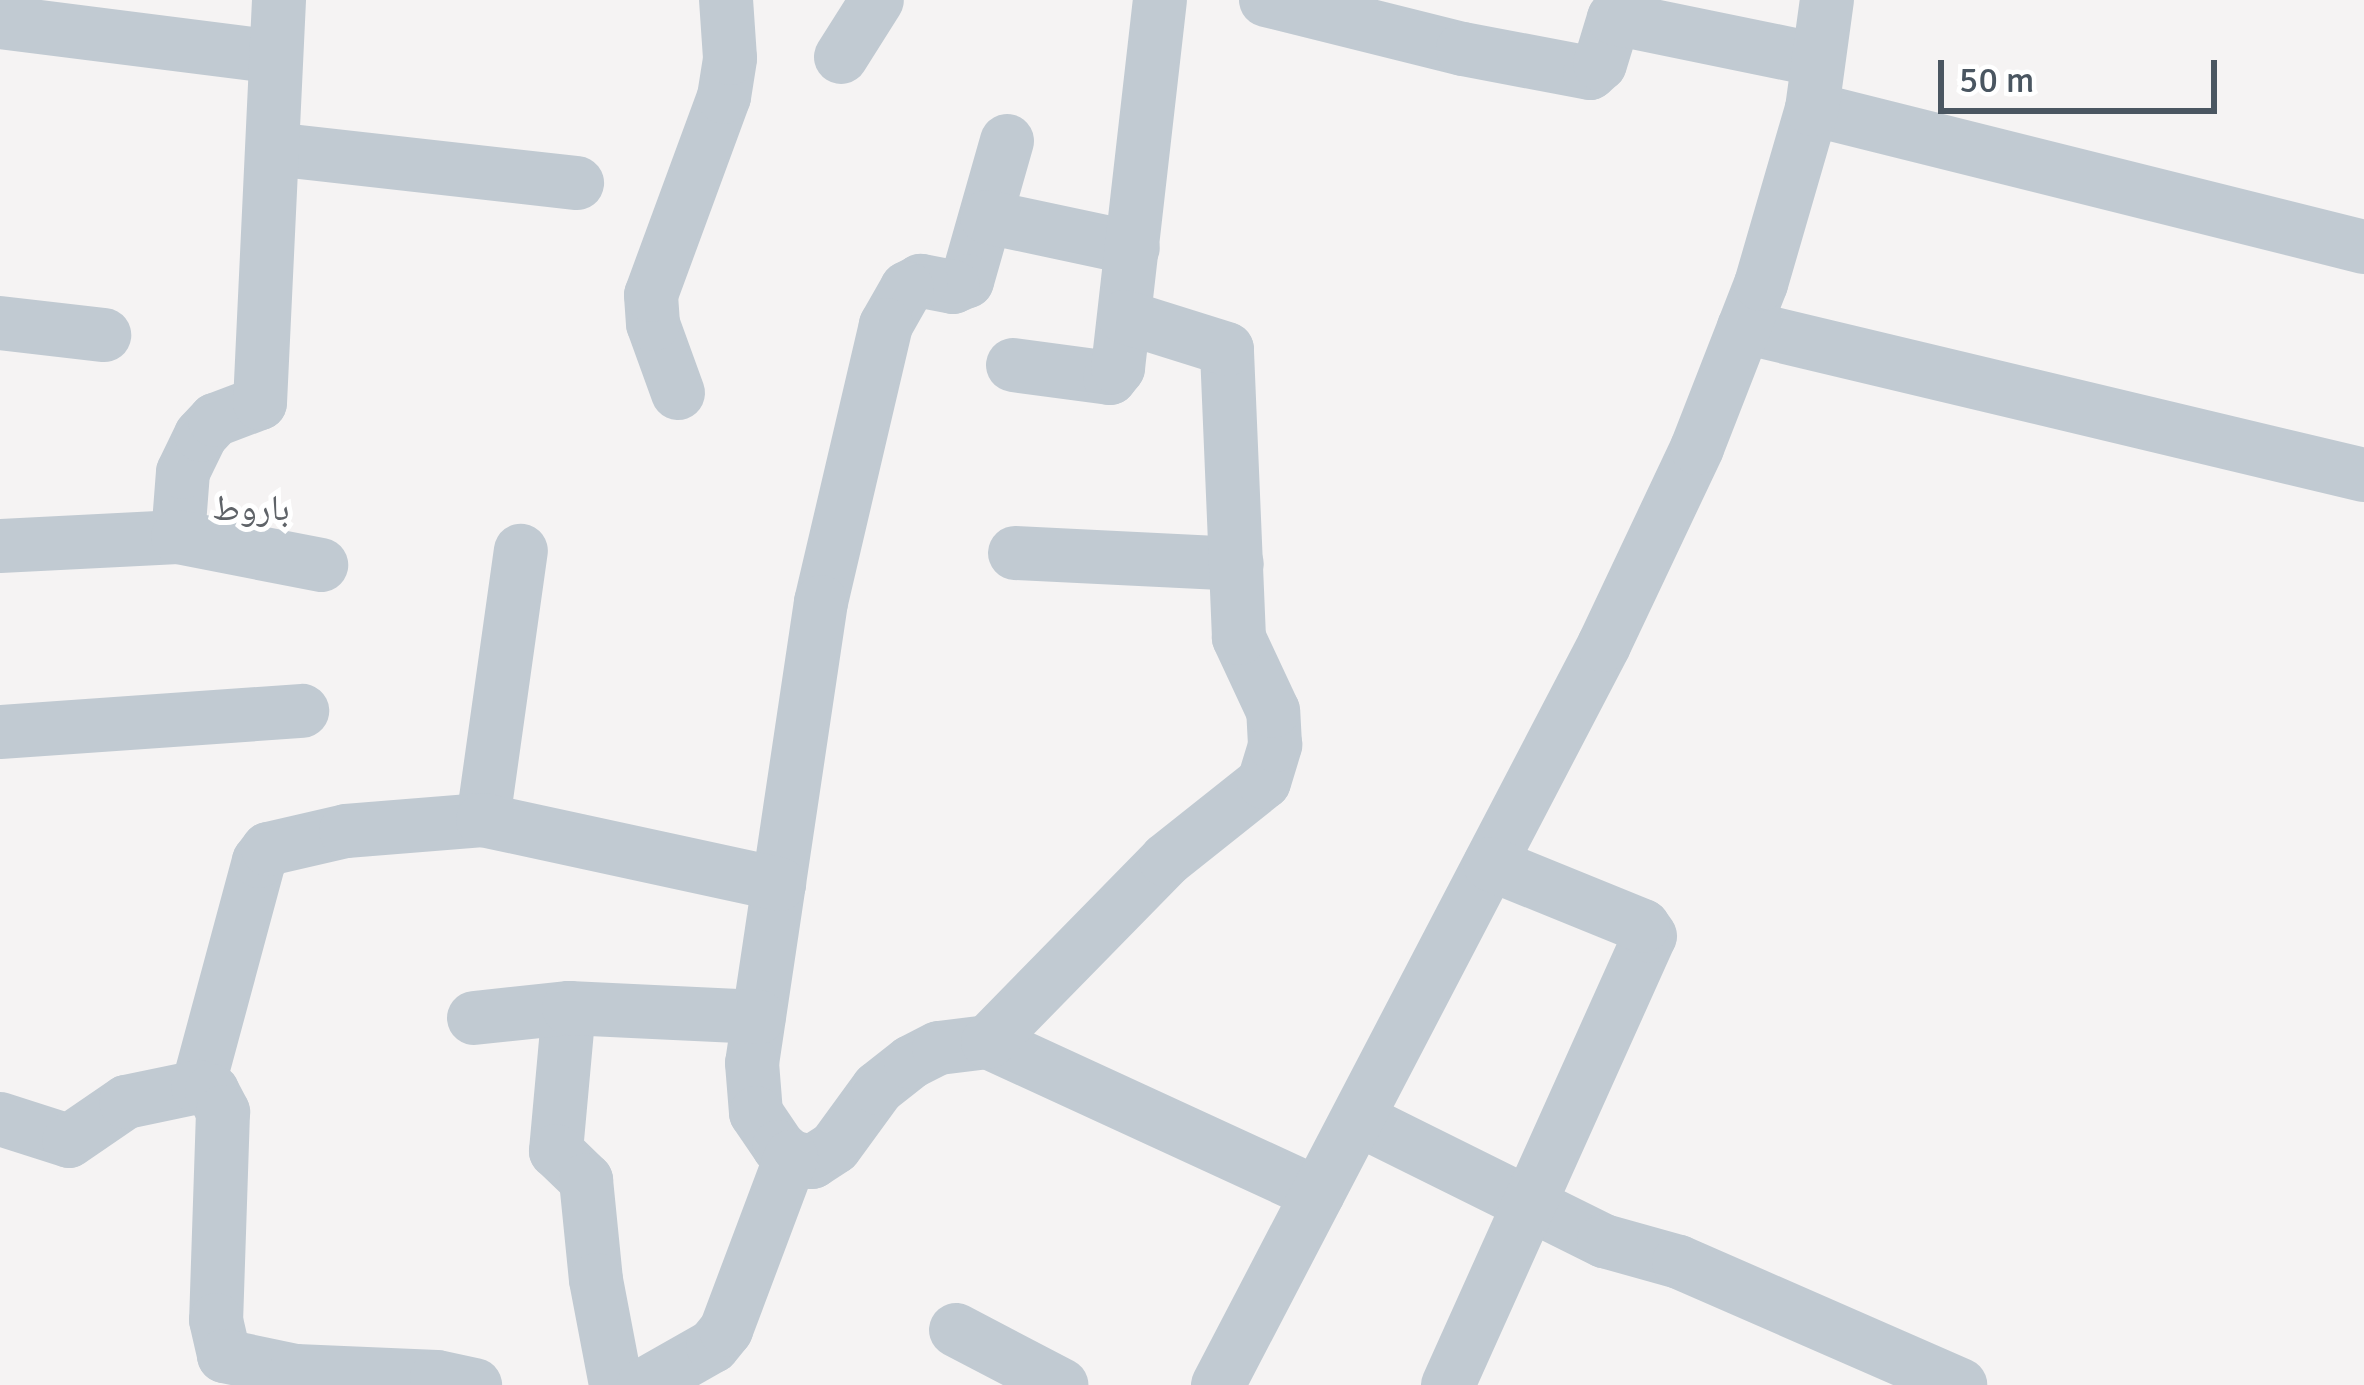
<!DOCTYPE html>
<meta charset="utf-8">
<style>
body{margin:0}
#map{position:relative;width:2364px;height:1385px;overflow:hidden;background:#f5f3f3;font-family:Signika,"Noto Naskh Arabic",sans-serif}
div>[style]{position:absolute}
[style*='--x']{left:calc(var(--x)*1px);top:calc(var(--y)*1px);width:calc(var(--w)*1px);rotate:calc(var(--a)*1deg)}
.minor>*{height:54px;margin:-27px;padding:0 27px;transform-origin:27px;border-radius:27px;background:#c1cad2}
span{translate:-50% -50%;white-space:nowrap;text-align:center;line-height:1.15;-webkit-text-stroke:10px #fff;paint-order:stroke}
.quarter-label{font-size:36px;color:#5f6368}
.scale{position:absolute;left:1938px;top:60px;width:279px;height:54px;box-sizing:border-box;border:6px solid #4a5661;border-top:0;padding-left:15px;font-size:36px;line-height:42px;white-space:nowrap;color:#4a5661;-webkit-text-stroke:9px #fff;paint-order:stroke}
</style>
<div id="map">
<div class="minor">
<i style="--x:1266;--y:0;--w:203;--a:14"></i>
<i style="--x:1463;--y:49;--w:129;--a:10.7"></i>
<i style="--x:1590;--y:73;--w:13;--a:-42"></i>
<i style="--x:1600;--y:64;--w:48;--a:-73.1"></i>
<i style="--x:1614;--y:18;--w:208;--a:11.6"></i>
<i style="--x:0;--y:22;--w:278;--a:7.2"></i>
<i style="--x:841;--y:57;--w:67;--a:-57.7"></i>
<i style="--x:1812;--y:109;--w:569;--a:14.04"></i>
<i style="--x:1007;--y:141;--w:146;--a:105.9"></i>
<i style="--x:967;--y:281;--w:15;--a:157"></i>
<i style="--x:953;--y:287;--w:33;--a:-169"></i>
<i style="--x:921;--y:281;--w:16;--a:153"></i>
<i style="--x:907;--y:288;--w:43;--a:119.6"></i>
<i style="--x:886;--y:325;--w:285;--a:103.2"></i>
<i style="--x:821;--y:602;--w:466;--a:98.5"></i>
<i style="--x:752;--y:1063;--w:50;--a:85.4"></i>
<i style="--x:756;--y:1113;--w:41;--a:55.9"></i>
<i style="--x:779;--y:1147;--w:16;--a:40"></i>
<i style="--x:791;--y:1157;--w:22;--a:13"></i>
<i style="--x:812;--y:1162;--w:27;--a:-33"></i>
<i style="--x:835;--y:1147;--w:73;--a:-53.9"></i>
<i style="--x:878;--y:1088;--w:42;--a:-38.2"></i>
<i style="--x:911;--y:1062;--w:31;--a:-27"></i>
<i style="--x:939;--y:1048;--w:49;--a:-7"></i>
<i style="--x:988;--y:1042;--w:363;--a:24.7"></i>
<i style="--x:273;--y:149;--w:306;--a:6.4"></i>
<i style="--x:987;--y:217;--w:149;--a:12"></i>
<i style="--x:0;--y:323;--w:105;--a:6.6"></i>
<i style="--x:1744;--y:327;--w:637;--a:13.43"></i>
<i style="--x:1013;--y:365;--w:98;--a:7.6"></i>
<i style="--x:1110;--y:378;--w:13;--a:-51"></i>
<i style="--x:1118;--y:368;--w:370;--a:-83.5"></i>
<i style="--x:678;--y:393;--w:73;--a:-109.9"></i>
<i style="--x:653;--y:324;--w:29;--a:-94"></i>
<i style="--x:651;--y:295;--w:211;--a:-69.8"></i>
<i style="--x:724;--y:97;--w:39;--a:-81"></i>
<i style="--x:730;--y:58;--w:58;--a:-93.9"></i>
<i style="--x:178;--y:537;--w:65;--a:-85.6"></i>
<i style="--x:183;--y:472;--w:41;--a:-64.1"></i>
<i style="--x:201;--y:435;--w:21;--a:-47"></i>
<i style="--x:215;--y:420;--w:48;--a:-20.7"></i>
<i style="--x:260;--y:403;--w:403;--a:-87.3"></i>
<i style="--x:0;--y:546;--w:178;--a:-2.9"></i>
<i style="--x:178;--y:537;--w:146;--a:11.1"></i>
<i style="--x:1015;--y:553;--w:222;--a:2.8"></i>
<i style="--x:0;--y:732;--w:303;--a:-4"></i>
<i style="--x:483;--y:820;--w:272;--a:-82"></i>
<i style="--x:569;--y:1008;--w:144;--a:95.2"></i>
<i style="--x:556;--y:1151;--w:42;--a:44"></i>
<i style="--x:586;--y:1180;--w:100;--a:84.3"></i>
<i style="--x:596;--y:1280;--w:107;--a:79.2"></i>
<i style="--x:474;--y:1018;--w:96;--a:-6"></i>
<i style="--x:569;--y:1008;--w:190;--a:2.7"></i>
<i style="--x:988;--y:1042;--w:255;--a:-45.6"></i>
<i style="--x:1166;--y:860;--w:125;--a:-38.5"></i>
<i style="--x:1264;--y:782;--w:39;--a:-73"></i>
<i style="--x:1275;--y:745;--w:34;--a:-93"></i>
<i style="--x:1273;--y:711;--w:81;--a:-115"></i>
<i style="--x:1239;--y:638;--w:289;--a:-92.4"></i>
<i style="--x:1227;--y:349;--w:107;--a:-162.6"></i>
<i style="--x:198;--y:1087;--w:234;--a:-74.9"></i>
<i style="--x:259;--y:861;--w:15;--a:-53"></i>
<i style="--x:268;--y:849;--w:80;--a:-13"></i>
<i style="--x:346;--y:831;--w:137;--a:-4.6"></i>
<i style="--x:483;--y:820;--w:303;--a:12.2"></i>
<i style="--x:0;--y:1119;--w:72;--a:17.7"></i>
<i style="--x:69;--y:1141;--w:69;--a:-34.4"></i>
<i style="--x:126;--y:1102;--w:74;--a:-11.8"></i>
<i style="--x:198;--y:1087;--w:15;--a:16"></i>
<i style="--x:212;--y:1091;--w:24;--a:62"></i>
<i style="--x:223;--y:1112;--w:208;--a:91.9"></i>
<i style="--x:216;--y:1320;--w:37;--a:77"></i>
<i style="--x:224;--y:1356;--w:74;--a:11.8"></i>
<i style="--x:296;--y:1371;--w:141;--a:2.4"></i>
<i style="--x:437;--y:1377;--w:39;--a:12"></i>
<i style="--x:1358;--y:1119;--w:275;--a:26.4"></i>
<i style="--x:1604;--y:1241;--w:78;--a:15.6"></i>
<i style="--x:1679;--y:1262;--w:307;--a:23.6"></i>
<i style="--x:956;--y:1330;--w:119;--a:27.6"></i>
<i style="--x:644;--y:1385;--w:79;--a:-29.5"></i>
<i style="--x:713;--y:1346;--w:21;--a:-51"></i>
<i style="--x:726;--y:1330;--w:185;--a:-69.4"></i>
<i style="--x:1218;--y:1385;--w:835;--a:-62.45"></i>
<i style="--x:1604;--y:645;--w:218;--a:-64.7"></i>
<i style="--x:1697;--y:448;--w:176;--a:-68.7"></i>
<i style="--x:1761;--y:284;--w:182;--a:-73.8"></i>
<i style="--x:1812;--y:109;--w:110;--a:-82.2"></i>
<i style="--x:1448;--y:1385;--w:492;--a:-65.8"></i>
<i style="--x:1650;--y:936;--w:12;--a:-125"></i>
<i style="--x:1643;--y:926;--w:165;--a:-157.9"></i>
</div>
<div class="quarter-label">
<span style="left:251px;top:509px">باروط</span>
</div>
<div class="scale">50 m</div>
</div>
